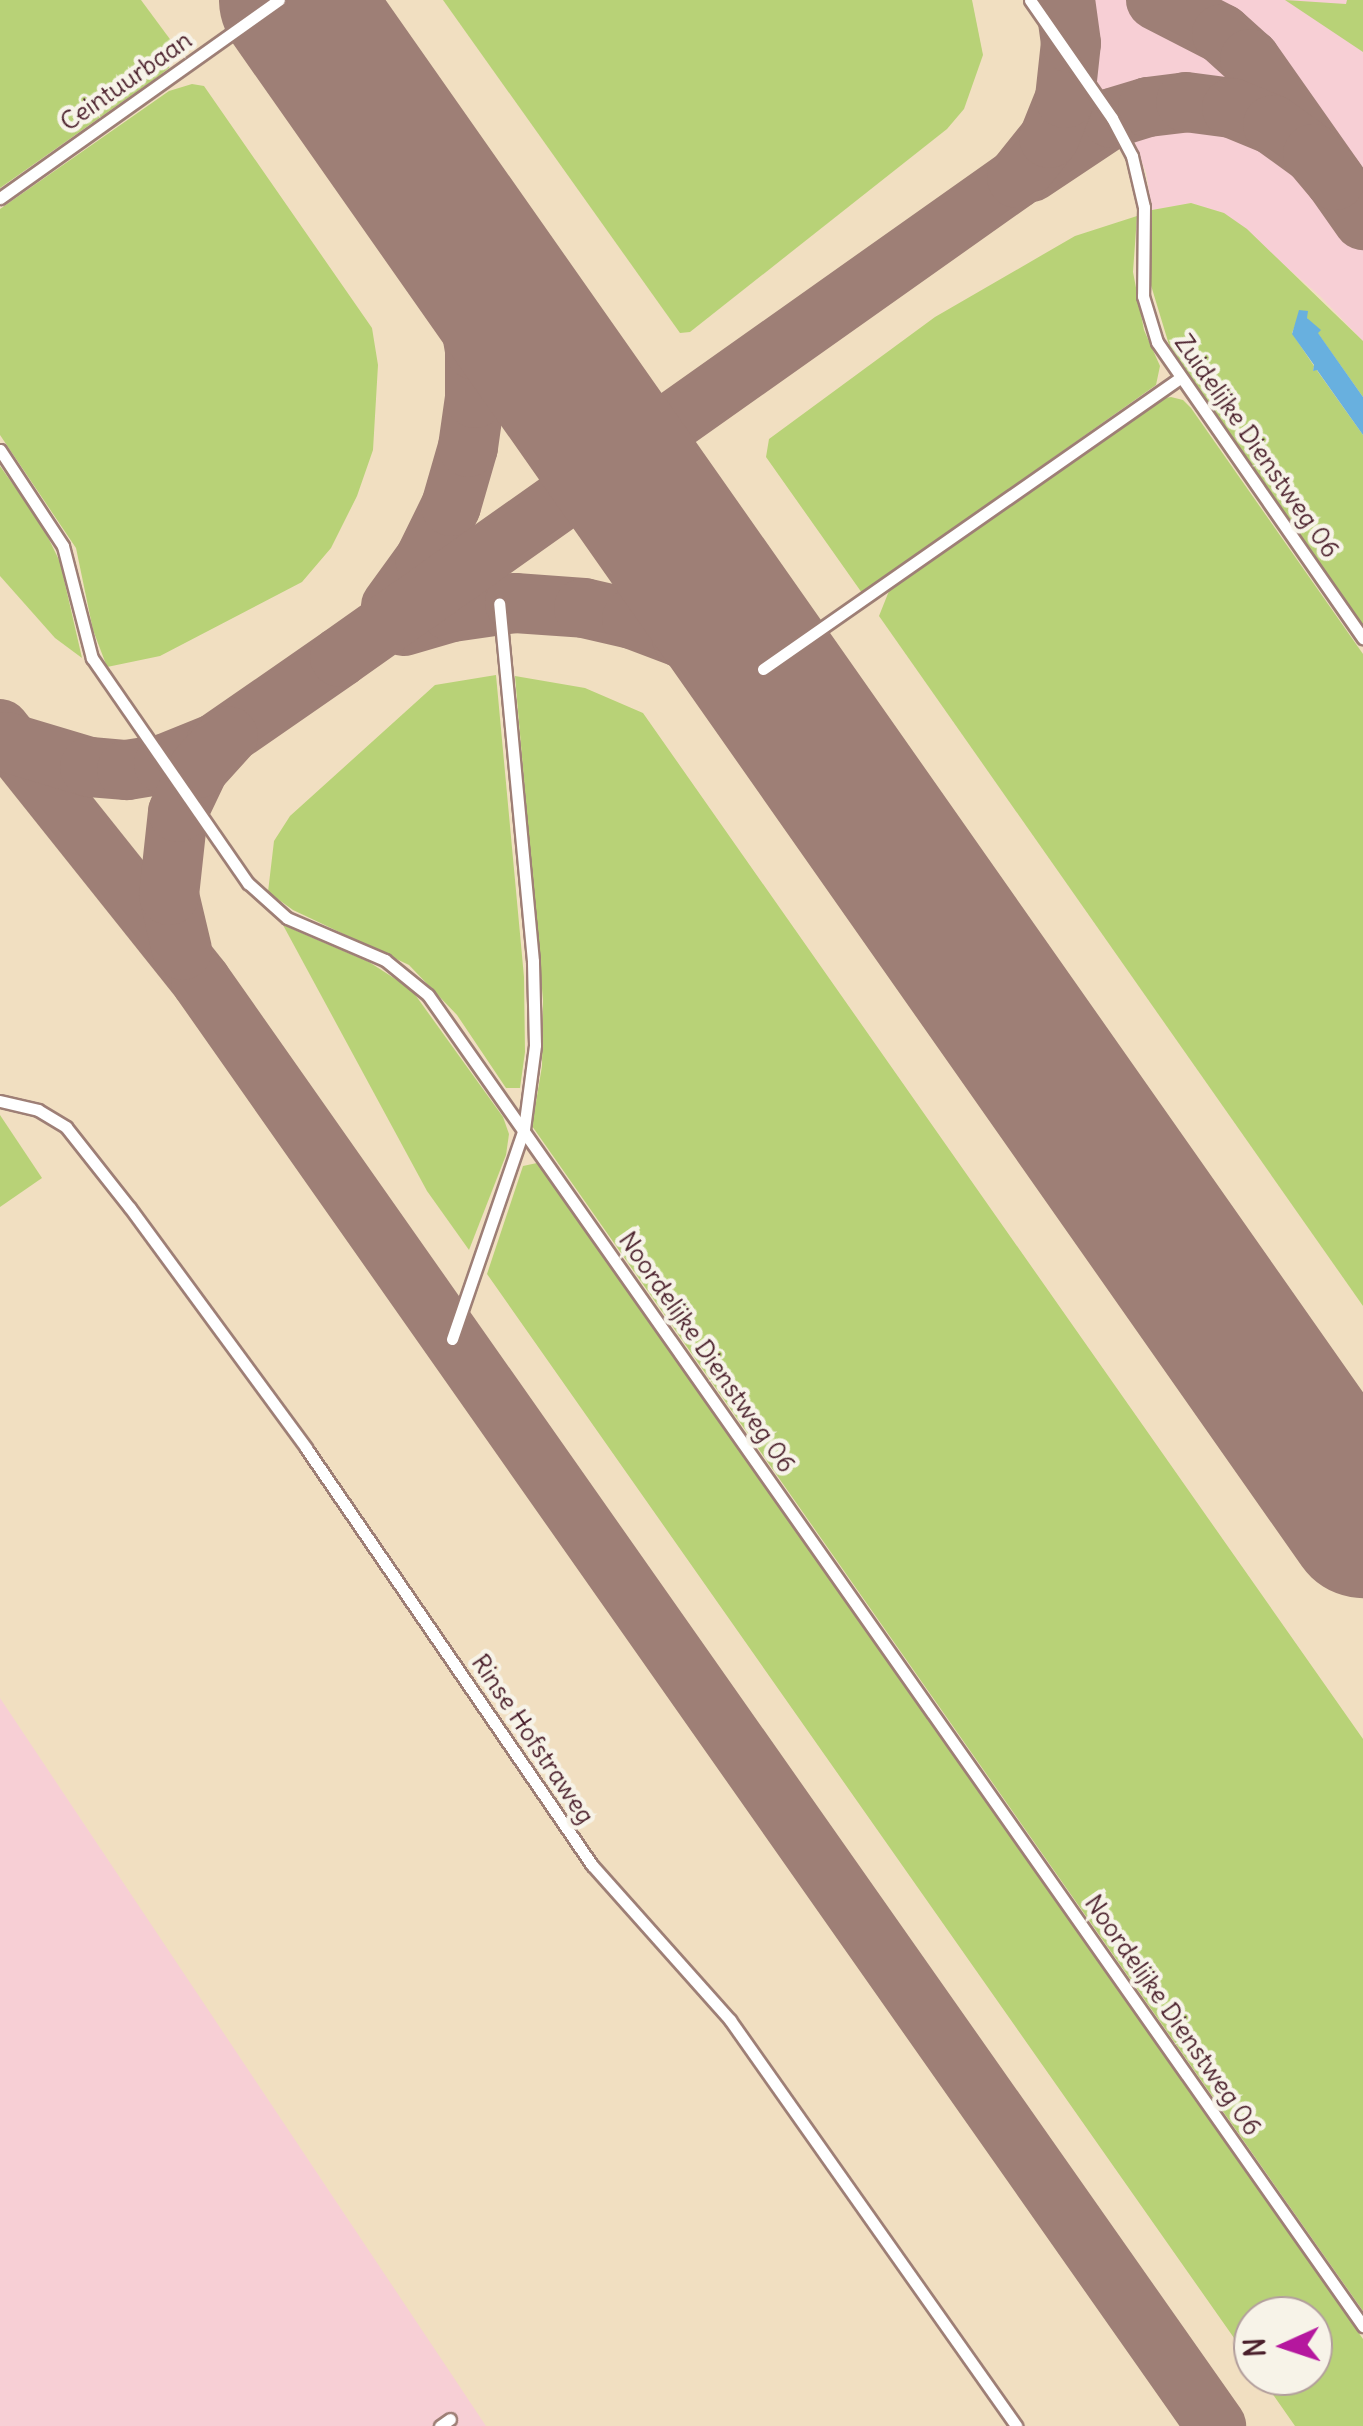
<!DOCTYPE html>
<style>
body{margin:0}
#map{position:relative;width:1363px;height:2426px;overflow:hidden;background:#f1dfc1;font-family:Delius,sans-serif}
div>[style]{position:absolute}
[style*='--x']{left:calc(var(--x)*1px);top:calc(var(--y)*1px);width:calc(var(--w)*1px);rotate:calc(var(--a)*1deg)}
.built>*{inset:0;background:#f7cfd5}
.green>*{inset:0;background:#b8d277}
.water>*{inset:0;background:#68b0df}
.taxiway>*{height:60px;margin:-30px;padding:0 30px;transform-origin:30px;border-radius:30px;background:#9e7f76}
.runway>*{height:150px;margin:-75px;padding:0 75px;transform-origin:75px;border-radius:75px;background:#9e7f76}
.roads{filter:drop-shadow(2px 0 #9e7f76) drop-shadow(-2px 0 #9e7f76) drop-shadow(0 2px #9e7f76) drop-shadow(0 -2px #9e7f76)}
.lane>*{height:11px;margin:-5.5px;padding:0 5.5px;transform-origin:5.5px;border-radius:5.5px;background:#fff}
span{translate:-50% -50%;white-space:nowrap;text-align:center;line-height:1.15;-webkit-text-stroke:9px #f7f3e8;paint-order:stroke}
.street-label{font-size:25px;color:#4a1f2b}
.north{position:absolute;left:1233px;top:2296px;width:100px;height:100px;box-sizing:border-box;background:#f7f3e8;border:2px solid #b29e9c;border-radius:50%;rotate:267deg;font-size:28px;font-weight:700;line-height:40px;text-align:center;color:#4a1f2b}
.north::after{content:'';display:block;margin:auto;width:35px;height:45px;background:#b5179e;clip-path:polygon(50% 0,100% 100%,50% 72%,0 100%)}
</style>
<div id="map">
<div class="built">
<i style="clip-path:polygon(1039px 0,1363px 0,1363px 341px,1320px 296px,1224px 213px,1191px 203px,1152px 210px,1146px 173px,1130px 130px)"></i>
<i style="clip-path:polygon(0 1698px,486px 2426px,0 2426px)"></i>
</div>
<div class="green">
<i style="clip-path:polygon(0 0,141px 0,175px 46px,169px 68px,159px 76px,0 188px)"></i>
<i style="clip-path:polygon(443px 0,972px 0,983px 55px,964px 109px,947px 129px,690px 332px,680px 333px)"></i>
<i style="clip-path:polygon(1285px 0,1346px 4px,1347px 0,1363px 0,1363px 52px)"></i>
<i style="clip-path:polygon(192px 84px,204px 86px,372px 328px,378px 365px,373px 450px,357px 496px,331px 548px,302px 582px,160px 656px,107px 667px,93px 630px,76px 548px,0 435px,0 209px,169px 91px)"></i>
<i style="clip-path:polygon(1191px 203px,1224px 213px,1247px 229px,1363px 341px,1363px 397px,1307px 318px,1298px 318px,1292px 333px,1314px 366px,1313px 371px,1316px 369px,1363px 435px,1363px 629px,1170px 348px,1150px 282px,1152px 210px)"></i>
<i style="clip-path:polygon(1137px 216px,1133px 272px,1144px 330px,1160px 366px,1156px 385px,862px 593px,766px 457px,769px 439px,935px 317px,1075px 236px)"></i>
<i style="clip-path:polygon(1171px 397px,1183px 400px,1191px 408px,1363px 654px,1363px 1306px,879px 616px,889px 591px,902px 578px,1160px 399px)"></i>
<i style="clip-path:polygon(0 466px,42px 525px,60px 562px,82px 658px,55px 638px,0 576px)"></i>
<i style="clip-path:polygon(496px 675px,524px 977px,525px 1052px,520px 1088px,506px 1088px,457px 1015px,409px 965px,293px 910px,268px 892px,274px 841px,290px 816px,435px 685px)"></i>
<i style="clip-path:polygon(515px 676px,585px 688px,643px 713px,1363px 1739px,1363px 2311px,532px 1126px,542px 1066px,543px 1000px)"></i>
<i style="clip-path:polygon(283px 925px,369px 962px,411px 989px,503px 1117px,509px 1134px,506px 1155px,469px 1250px,427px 1191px)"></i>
<i style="clip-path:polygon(0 1115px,42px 1178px,0 1207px)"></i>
<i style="clip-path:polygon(537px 1163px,1363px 2339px,1363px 2426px,1295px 2426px,1260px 2376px,1313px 2376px,1313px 2316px,1253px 2316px,1253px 2365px,487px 1274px,523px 1166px)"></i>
</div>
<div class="water">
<i style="clip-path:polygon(1299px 310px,1308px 311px,1307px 318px,1321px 330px,1318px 333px,1363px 397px,1363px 435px,1317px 370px,1313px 371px,1314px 365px,1292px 334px)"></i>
</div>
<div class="taxiway">
<i style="--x:1156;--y:0;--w:74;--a:27.3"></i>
<i style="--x:1222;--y:34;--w:38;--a:42"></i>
<i style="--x:1250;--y:59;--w:197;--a:54.9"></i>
<i style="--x:1031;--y:172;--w:97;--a:-33.7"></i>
<i style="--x:1112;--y:118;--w:38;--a:-17"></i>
<i style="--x:1148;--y:107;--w:38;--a:-7"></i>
<i style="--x:1186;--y:102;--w:46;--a:7.4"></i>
<i style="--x:1232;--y:108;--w:44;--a:22.5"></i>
<i style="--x:1273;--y:125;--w:49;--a:35.9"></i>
<i style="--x:1313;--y:154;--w:34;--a:50"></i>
<i style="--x:391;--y:606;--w:58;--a:-54.1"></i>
<i style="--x:425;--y:559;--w:59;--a:-63.9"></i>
<i style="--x:451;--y:506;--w:61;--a:-73.9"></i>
<i style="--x:468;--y:447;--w:49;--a:-81.9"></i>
<i style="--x:475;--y:398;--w:48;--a:-90"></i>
<i style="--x:475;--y:350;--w:70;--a:-99.9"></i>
<i style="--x:463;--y:281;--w:52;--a:-109.1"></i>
<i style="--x:446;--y:232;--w:56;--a:-116.6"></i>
<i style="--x:404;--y:626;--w:50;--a:-16.3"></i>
<i style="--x:452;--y:612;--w:64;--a:-8.1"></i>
<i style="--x:515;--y:603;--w:69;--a:4.1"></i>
<i style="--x:584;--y:608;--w:49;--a:12.9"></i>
<i style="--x:632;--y:619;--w:53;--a:20.8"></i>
<i style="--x:682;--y:638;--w:64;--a:30.2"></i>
<i style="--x:737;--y:670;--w:101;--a:42.2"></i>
<i style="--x:0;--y:729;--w:322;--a:51.4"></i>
<i style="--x:201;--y:981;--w:1766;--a:54.91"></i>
<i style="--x:6;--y:742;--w:88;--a:16.6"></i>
<i style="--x:90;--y:767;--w:37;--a:5"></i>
<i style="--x:127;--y:770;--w:37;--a:-9"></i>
<i style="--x:164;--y:764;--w:56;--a:-22"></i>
<i style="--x:216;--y:743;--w:151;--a:-34.7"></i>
<i style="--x:340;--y:657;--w:829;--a:-35.28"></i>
<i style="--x:1017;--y:178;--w:51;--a:-51.3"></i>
<i style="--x:1049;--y:138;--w:43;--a:-68.2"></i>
<i style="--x:1065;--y:98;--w:55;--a:-83.8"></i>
<i style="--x:1071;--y:43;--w:43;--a:-97.9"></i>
<i style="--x:182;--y:950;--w:57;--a:-103.3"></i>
<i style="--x:169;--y:895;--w:83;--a:-83.8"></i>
<i style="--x:178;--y:812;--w:49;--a:-64.5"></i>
<i style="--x:199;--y:768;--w:43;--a:-47.8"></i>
</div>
<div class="runway">
<i style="--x:294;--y:0;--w:1861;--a:54.93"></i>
</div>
<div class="roads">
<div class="lane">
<i style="--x:1030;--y:0;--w:144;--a:55.2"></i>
<i style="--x:1112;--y:118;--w:43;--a:62.2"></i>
<i style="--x:1132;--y:156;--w:52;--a:76.8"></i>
<i style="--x:1144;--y:207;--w:89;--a:90.6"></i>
<i style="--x:1143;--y:296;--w:48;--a:73.1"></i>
<i style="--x:1157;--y:342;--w:361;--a:55.2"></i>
<i style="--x:0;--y:198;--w:342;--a:-35.4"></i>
<i style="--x:0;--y:450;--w:115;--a:56.7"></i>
<i style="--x:63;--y:546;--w:116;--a:75.5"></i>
<i style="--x:92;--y:658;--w:274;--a:55.3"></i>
<i style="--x:248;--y:883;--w:52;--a:41.9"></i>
<i style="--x:287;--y:918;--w:107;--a:23.2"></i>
<i style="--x:385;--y:960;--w:55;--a:39.1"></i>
<i style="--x:428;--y:995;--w:1627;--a:54.91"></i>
<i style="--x:763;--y:669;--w:508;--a:-34.91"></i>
<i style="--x:0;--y:1101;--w:39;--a:13"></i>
<i style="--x:38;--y:1110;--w:33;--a:31"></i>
<i style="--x:66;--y:1127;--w:103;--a:51.7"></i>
<i style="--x:130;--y:1208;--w:298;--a:53.7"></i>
<i style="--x:306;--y:1448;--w:506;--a:55.56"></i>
<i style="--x:592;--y:1865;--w:208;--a:48.3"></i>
<i style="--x:730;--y:2020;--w:497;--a:54.8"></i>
<i style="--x:452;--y:1339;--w:222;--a:-71.1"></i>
<i style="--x:524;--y:1129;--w:85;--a:-82.5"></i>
<i style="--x:535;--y:1045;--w:84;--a:-91.4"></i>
<i style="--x:533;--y:961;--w:359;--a:-95.4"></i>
<i style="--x:440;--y:2426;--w:12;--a:-35"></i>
</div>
</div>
<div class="street-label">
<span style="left:126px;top:81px;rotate:-35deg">Ceintuurbaan</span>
<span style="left:1257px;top:446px;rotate:55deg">Zuidelijke Dienstweg 06</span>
<span style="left:707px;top:1352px;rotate:55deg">Noordelijke Dienstweg 06</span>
<span style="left:533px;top:1739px;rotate:56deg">Rinse Hofstraweg</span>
<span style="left:1173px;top:2015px;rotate:55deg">Noordelijke Dienstweg 06</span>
</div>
<div class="north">N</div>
</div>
